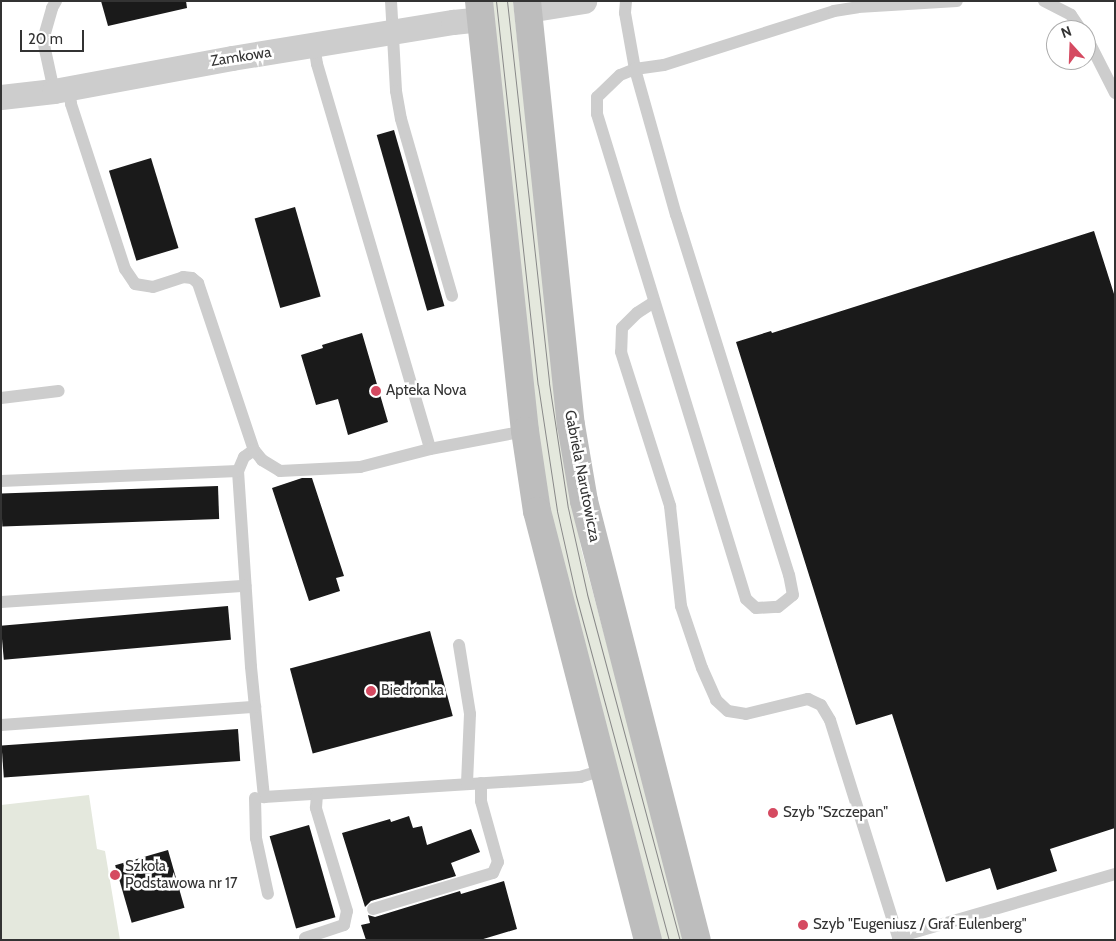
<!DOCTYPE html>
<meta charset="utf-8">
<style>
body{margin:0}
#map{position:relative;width:1116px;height:941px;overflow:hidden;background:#fff;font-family:Cabin,sans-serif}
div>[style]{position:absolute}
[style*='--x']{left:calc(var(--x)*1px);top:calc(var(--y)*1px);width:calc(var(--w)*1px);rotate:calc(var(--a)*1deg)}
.green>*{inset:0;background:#e4e8dd}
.building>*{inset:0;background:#1a1a1a;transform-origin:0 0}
.lane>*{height:12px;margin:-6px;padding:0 6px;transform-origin:6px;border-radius:6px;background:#cdcdcd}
.street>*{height:25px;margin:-12.5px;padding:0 12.5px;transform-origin:12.5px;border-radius:12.5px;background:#cdcdcd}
.secondary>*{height:28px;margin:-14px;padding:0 14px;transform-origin:14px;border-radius:14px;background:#bdbdbd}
.tram>*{height:1px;margin:-0.5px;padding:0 0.5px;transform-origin:0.5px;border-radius:0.5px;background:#888}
.dots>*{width:14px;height:14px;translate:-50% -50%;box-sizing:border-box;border:2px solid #fff;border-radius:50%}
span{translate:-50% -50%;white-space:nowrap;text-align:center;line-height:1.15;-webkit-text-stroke:5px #fff;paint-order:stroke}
.street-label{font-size:15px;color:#333}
.poi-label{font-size:15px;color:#333}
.left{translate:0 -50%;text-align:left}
.frame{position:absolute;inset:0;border:2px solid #333;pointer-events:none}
.north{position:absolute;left:1046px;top:20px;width:50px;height:50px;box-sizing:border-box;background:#fff;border:1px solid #adadad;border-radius:50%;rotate:340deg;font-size:14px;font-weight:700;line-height:20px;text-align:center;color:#333}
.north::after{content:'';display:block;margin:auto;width:18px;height:22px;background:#d54a61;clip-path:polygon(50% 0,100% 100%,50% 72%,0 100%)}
.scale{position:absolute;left:20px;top:30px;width:64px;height:22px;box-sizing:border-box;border:2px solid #333;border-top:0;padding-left:6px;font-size:15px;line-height:18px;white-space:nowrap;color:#333;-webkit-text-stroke:4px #fff;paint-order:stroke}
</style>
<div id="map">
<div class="green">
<i style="clip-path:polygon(489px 1px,513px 1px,558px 411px,581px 548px,686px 940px,660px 940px,552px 517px,537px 430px)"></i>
<i style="clip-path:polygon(89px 795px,97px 849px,105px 851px,120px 940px,1px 940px,1px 805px)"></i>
</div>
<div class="building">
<i style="clip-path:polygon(101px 1px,186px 1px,187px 8px,108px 26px)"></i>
<i style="left:394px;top:130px;width:183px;height:18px;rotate:74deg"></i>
<i style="left:151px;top:158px;width:94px;height:44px;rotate:73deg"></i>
<i style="left:295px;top:207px;width:93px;height:42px;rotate:74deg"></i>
<i style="clip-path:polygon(1094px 231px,1115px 297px,1115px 828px,1050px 849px,1057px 871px,997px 890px,990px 868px,946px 882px,892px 714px,856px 725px,736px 342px,771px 331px,772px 333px)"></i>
<i style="clip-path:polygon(362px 333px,388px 422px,348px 435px,338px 399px,316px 405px,301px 355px,323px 348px,322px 345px)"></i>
<i style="clip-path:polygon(302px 478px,312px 478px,344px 576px,336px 578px,340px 591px,309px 601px,272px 488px)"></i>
<i style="left:218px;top:486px;width:33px;height:217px;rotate:88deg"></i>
<i style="left:228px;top:606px;width:34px;height:228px;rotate:85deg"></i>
<i style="left:430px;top:631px;width:88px;height:145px;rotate:75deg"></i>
<i style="left:238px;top:729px;width:32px;height:237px;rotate:86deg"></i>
<i style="clip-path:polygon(409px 816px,413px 828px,422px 826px,427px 845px,471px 829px,480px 852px,451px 863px,456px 876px,371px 901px,365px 907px,342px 833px,390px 819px,391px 822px)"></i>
<i style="left:309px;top:825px;width:96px;height:41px;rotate:74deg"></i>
<i style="left:168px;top:850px;width:60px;height:55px;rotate:74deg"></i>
<i style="clip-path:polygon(504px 881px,517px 929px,480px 940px,366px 940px,361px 925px,370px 923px,368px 915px,375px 917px,460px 891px,461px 894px)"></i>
</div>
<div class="lane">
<i style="--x:391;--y:1;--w:90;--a:86.8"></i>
<i style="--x:396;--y:91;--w:28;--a:80"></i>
<i style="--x:401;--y:119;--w:184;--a:73.9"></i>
<i style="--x:626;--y:1;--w:12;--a:95"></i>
<i style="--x:625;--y:13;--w:57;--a:79.9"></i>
<i style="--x:635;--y:69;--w:16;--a:158"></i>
<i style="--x:620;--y:75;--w:32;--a:136"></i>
<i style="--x:597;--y:97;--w:17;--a:90"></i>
<i style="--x:597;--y:114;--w:507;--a:72.92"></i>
<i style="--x:746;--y:599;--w:13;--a:42"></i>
<i style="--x:756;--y:608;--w:22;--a:-3"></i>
<i style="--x:778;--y:607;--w:19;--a:-39"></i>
<i style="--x:793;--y:595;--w:20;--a:-101"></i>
<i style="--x:789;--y:575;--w:377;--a:-107.4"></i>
<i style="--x:676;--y:215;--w:152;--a:-105.7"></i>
<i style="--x:635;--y:69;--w:29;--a:-8"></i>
<i style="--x:664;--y:65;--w:178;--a:-17.6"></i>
<i style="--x:834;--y:11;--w:24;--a:-9"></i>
<i style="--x:858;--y:7;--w:99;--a:-3.5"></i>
<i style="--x:1044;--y:1;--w:30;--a:27"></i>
<i style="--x:1071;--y:15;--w:18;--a:56"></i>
<i style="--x:1086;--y:36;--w:64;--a:63"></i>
<i style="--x:314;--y:45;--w:19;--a:81"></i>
<i style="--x:317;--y:64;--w:401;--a:73.6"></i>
<i style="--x:69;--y:87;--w:17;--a:83"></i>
<i style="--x:71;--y:104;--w:174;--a:71.9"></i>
<i style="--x:125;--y:269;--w:18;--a:56"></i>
<i style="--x:135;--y:284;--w:18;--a:9"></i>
<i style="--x:153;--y:287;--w:32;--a:-18"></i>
<i style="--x:183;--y:277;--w:9;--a:6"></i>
<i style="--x:192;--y:278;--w:8;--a:40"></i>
<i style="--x:198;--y:283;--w:176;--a:71.5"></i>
<i style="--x:254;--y:450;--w:12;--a:145"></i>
<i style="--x:244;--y:457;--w:15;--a:113"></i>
<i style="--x:238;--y:471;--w:196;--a:86.2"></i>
<i style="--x:251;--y:667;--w:131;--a:84.3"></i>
<i style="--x:264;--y:797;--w:317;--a:-3.6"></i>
<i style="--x:580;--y:777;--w:24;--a:-17"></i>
<i style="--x:54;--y:91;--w:52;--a:-102.2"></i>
<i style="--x:43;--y:40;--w:33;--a:-74"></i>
<i style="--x:52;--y:8;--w:8;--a:-60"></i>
<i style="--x:654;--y:302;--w:20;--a:147"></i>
<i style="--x:637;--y:313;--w:21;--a:135"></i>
<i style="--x:622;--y:328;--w:24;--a:92"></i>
<i style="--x:621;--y:352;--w:162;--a:72.3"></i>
<i style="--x:670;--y:506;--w:101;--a:83.7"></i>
<i style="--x:681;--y:606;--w:65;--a:71.3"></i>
<i style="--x:702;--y:668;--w:35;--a:66"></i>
<i style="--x:716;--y:700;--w:16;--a:43"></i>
<i style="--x:728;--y:711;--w:18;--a:9"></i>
<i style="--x:746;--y:714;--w:64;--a:-13.6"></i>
<i style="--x:808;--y:699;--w:14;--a:25"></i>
<i style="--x:821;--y:705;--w:17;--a:59"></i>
<i style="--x:830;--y:720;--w:231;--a:72.6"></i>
<i style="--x:1;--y:398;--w:58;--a:-6.9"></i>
<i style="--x:254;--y:450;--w:13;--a:51"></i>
<i style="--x:262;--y:460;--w:21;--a:31"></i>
<i style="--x:280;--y:471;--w:80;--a:-2.9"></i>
<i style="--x:360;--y:467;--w:72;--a:-14.4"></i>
<i style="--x:430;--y:449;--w:97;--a:-10.7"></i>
<i style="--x:1;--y:481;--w:237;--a:-2.4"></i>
<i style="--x:1;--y:602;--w:245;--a:-3.8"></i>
<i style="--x:459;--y:645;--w:70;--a:80.9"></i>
<i style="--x:470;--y:714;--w:70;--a:92.5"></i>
<i style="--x:1;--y:725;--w:255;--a:-4.1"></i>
<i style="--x:255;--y:798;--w:40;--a:88.6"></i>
<i style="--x:256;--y:838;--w:57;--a:77.9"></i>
<i style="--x:373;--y:909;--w:125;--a:-16.7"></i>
<i style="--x:493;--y:873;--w:12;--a:-66"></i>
<i style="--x:498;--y:862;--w:63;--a:-105.6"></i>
<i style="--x:481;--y:801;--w:18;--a:-90"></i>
<i style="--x:898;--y:937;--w:226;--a:-16.2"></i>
<i style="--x:305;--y:938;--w:41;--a:-18.4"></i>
<i style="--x:344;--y:925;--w:14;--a:-78"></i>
<i style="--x:347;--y:911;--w:108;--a:-106.8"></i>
<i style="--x:316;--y:808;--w:13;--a:-86"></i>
</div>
<div class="street">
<i style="--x:528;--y:10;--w:57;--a:-9.1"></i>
<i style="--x:1;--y:97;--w:53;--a:-6.5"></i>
<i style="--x:54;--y:91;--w:181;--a:-10.5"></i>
<i style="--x:232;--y:58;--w:224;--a:-9.3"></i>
<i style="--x:453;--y:22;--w:28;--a:-6"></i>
</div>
<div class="secondary">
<i style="--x:479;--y:1;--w:432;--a:83.9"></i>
<i style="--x:525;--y:431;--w:81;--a:81.5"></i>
<i style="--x:537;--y:511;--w:443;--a:75.5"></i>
<i style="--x:527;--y:1;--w:426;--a:84.1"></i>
<i style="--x:571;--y:425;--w:77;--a:80.3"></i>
<i style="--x:584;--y:501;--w:453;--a:75.6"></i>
</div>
<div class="tram">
<i style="--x:496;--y:1;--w:386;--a:83.8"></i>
<i style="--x:538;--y:385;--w:127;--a:81.4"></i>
<i style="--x:557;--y:511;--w:87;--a:77.4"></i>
<i style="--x:576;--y:596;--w:356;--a:74.9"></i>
<i style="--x:507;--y:1;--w:384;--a:83.7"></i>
<i style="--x:549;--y:383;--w:126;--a:81.4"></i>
<i style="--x:568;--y:508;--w:88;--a:77.5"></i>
<i style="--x:587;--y:594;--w:358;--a:75"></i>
</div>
<div class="dots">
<i style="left:376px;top:391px;background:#d54a61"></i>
<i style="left:371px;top:691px;background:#d54a61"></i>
<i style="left:773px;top:813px;background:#d54a61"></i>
<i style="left:115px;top:875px;background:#d54a61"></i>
<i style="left:803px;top:925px;background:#d54a61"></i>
</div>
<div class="street-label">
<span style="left:241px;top:57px;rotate:-9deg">Zamkowa</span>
<span style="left:582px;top:476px;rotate:79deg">Gabriela Narutowicza</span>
</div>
<div class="poi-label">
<span class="left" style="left:386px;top:391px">Apteka Nova</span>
<span class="left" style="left:381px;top:691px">Biedronka</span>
<span class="left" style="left:783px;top:813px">Szyb "Szczepan"</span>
<span class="left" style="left:125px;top:875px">Szkoła<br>Podstawowa nr 17</span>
<span class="left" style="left:813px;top:925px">Szyb "Eugeniusz / Graf Eulenberg"</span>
</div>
<div class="frame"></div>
<div class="north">N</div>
<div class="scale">20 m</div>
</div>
